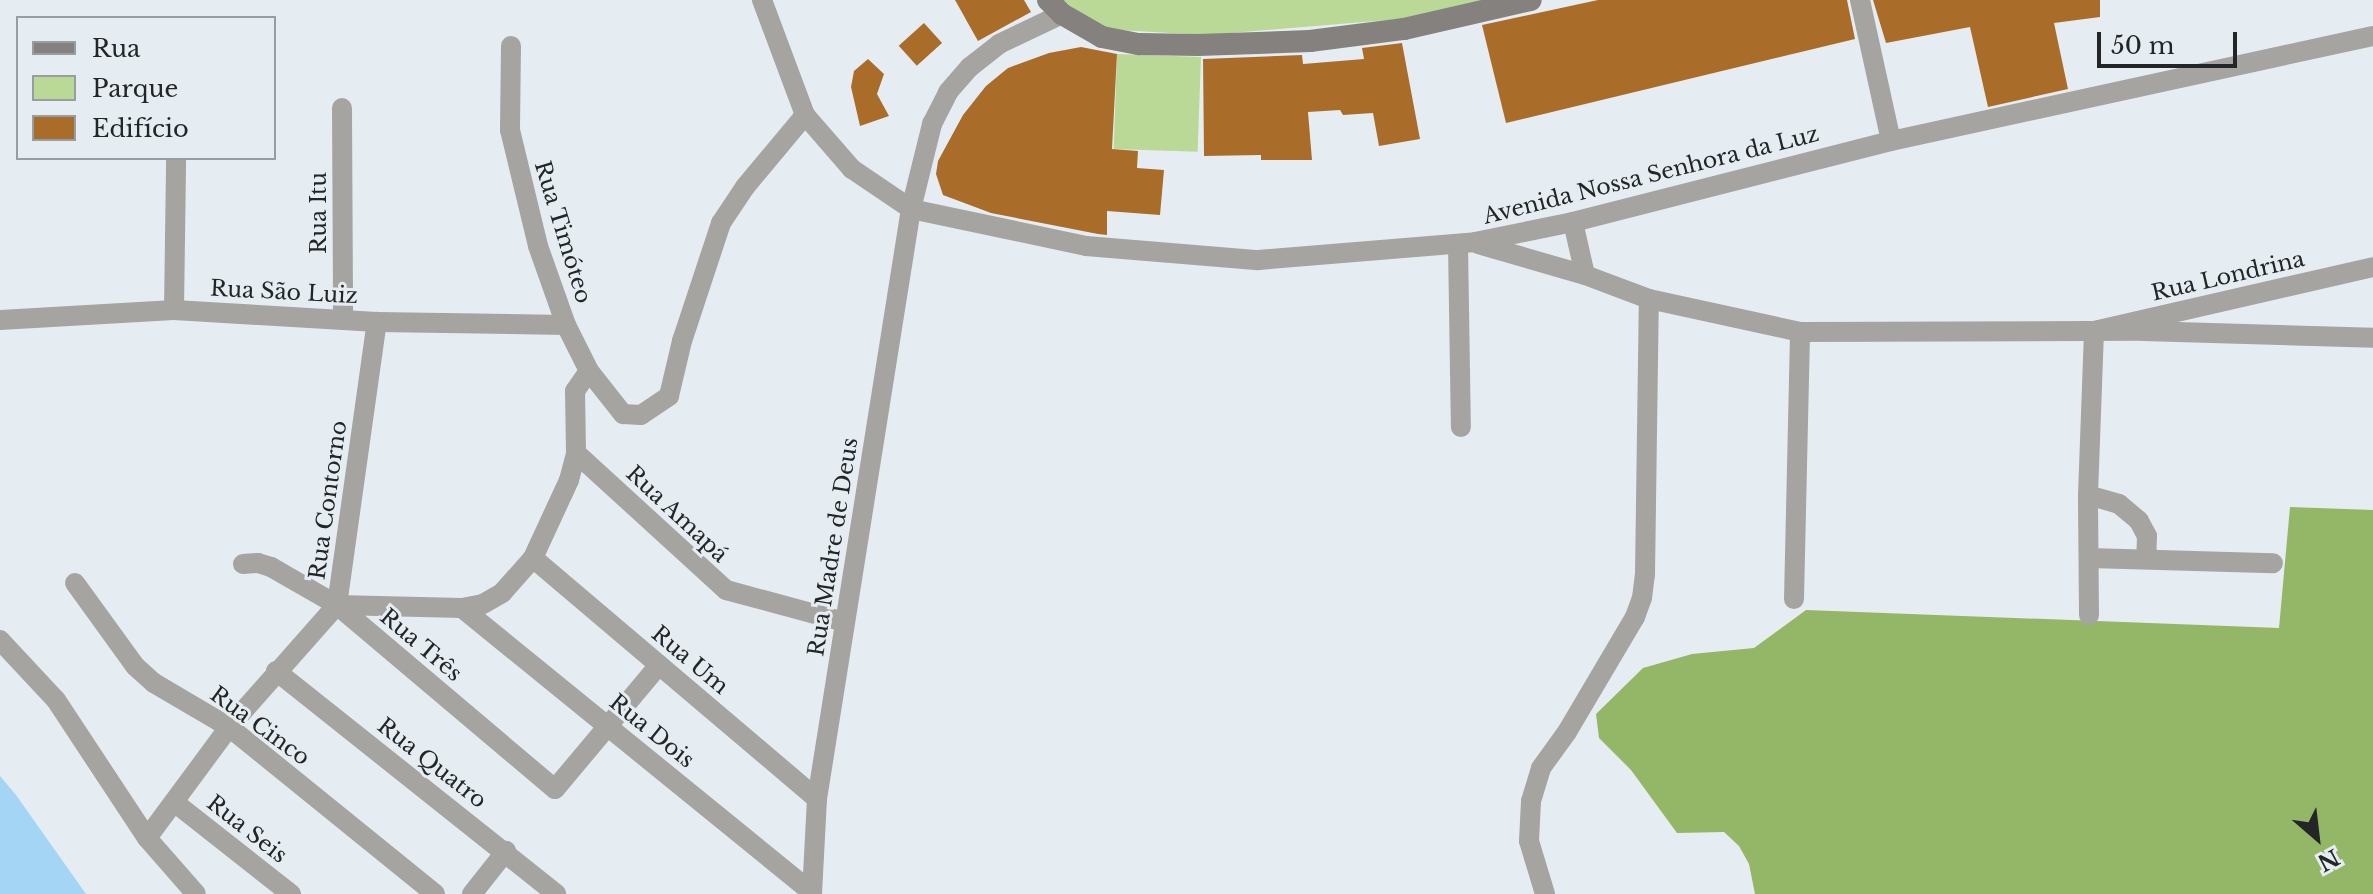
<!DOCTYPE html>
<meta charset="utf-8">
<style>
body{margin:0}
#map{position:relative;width:2373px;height:894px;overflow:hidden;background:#e6edf2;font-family:"Libre Baskerville",serif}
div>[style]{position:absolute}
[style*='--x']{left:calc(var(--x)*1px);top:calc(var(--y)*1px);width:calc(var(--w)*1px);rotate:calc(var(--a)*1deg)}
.green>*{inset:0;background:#bad896;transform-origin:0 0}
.forest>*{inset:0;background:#94b667}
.water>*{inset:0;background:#a4d5f4}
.building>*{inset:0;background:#a96d29;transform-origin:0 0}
.minor>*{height:20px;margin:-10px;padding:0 10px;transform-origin:10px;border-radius:10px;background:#a6a4a1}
.secondary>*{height:22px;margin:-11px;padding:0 11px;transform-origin:11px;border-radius:11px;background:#84817e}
span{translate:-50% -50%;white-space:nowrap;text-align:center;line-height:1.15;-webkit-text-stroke:6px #e6edf2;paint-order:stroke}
.street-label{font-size:22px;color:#232627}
.legend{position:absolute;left:16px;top:16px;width:260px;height:144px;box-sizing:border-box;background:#e6edf2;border:2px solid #989da1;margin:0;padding:10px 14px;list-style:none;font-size:24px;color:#232627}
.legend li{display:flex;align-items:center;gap:16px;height:40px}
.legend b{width:40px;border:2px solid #989da1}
.north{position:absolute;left:2277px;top:798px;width:80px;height:80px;-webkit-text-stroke:6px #e6edf2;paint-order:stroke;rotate:152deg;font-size:22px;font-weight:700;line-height:32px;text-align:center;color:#232627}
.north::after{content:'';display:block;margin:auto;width:28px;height:36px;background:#232627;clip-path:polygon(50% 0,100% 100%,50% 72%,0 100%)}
.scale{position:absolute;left:2097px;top:32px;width:140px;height:36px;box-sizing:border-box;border:4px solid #232627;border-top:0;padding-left:10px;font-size:24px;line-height:28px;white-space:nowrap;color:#232627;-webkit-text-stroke:6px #e6edf2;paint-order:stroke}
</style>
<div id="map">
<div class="green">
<i style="clip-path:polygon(1063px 0,1488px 0,1400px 19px,1207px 35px,1100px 29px)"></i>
<i style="left:1117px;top:54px;width:84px;height:95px;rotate:2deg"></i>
</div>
<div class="forest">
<i style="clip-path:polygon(2290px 507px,2373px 510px,2373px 894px,1755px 894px,1749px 864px,1739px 846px,1724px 832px,1677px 833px,1631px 770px,1599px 738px,1596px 714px,1643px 668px,1692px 654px,1754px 648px,1806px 610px,2279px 628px)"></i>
</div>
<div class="water">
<i style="clip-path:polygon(0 776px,16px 795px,86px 894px,0 894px)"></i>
</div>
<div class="building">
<i style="clip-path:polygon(955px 0,1024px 0,1031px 12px,978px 41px)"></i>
<i style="clip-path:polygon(1598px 0,1847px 0,1855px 39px,1506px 123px,1482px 25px)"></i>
<i style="clip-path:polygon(1873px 0,2100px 0,2100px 17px,2054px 23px,2068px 89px,1988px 107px,1970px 27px,1886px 43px)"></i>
<i style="left:924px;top:23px;width:27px;height:34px;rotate:48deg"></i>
<i style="clip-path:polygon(1402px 43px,1420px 139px,1379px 146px,1373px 113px,1343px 115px,1340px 110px,1308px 112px,1312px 160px,1261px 160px,1261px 155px,1204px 156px,1203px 59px,1302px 55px,1303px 64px,1364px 59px,1362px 48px)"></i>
<i style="clip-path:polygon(1081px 47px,1117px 54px,1112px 149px,1138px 151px,1137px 168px,1164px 170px,1160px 215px,1107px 211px,1107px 235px,1098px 234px,991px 213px,943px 195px,936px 174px,938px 161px,963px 115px,986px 86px,1008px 68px,1049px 53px)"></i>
<i style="clip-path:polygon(868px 59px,884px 74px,877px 94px,889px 116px,860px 126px,851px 87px,854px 71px)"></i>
</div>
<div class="minor">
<i style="--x:762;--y:0;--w:123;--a:69.5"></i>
<i style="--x:805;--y:115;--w:72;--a:49"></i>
<i style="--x:852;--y:169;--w:71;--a:34.1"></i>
<i style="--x:911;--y:209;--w:179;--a:11.9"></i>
<i style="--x:1086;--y:246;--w:173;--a:4.7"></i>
<i style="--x:1258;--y:260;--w:218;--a:-4.7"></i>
<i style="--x:1475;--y:242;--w:100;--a:-11.5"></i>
<i style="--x:1573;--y:222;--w:328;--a:-14.3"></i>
<i style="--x:1891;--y:141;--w:493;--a:-12.3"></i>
<i style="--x:1860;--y:0;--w:144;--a:77.6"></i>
<i style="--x:511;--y:46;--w:84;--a:90.7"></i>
<i style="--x:510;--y:130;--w:119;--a:76.4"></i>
<i style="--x:538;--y:246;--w:84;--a:70.5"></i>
<i style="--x:566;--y:325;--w:51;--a:63.4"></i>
<i style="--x:589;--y:371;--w:55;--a:51.7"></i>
<i style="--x:623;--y:414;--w:18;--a:3"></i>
<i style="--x:641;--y:415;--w:34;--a:-34"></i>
<i style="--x:669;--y:396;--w:57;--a:-76.7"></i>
<i style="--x:682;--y:341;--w:124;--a:-71.7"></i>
<i style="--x:721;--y:223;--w:43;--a:-56.3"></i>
<i style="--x:745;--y:187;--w:94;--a:-50.2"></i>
<i style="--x:342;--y:108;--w:210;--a:89.7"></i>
<i style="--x:1573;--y:222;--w:54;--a:77.2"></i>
<i style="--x:1458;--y:244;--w:183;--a:89.1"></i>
<i style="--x:1478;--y:244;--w:111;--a:16.2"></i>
<i style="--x:1585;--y:275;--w:68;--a:20.6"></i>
<i style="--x:1649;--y:299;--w:155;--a:12.3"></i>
<i style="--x:1800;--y:332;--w:343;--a:-0.2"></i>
<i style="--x:2143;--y:331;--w:230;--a:1.7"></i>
<i style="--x:174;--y:310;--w:152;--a:-89.2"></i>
<i style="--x:0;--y:320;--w:174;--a:-3.3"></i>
<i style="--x:174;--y:310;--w:203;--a:3.4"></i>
<i style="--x:377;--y:322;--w:189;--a:0.9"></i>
<i style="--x:576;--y:453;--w:203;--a:42.4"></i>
<i style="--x:726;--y:590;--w:123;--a:15.1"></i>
<i style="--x:2088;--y:495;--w:32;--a:16"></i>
<i style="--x:2119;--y:504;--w:26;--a:40"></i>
<i style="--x:2139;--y:521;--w:17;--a:62"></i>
<i style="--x:2147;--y:536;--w:23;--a:92"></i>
<i style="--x:533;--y:558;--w:372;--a:40.3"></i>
<i style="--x:2089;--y:558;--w:184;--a:1.6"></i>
<i style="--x:243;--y:564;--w:15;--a:-4"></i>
<i style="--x:258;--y:563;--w:14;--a:17"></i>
<i style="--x:271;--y:567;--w:76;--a:29.9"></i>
<i style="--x:337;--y:605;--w:285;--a:40.2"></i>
<i style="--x:555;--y:789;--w:162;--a:-50"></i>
<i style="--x:75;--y:583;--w:102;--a:54.1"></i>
<i style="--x:135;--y:666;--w:25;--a:42"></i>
<i style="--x:154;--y:683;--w:87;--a:30.4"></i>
<i style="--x:229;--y:727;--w:265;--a:39"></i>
<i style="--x:1794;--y:599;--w:267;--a:-88.7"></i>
<i style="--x:337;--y:605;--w:125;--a:1.4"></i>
<i style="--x:462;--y:608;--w:21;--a:-11"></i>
<i style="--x:483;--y:604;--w:22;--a:-30"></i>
<i style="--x:502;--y:593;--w:47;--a:-48.5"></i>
<i style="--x:533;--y:558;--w:86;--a:-65.2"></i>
<i style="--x:569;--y:480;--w:28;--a:-75"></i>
<i style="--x:576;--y:453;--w:62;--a:-90.9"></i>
<i style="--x:575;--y:391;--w:24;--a:-55"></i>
<i style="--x:337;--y:605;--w:286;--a:-82"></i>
<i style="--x:462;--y:608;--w:451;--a:39.1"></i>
<i style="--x:2089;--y:615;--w:120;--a:-90.5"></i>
<i style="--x:2088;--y:495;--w:164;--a:-87.9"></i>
<i style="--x:2094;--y:331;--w:286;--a:-12.9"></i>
<i style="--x:0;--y:640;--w:82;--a:47"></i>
<i style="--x:56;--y:700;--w:165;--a:56.6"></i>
<i style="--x:147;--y:838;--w:74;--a:48.8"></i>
<i style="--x:276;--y:671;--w:358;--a:38.5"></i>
<i style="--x:174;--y:802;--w:149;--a:38.2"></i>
<i style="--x:147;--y:838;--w:138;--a:-53.5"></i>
<i style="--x:229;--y:727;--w:163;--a:-48.5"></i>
<i style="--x:472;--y:894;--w:55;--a:-51.7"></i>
<i style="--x:812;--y:894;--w:95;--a:-87"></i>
<i style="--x:817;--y:799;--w:597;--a:-80.95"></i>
<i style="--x:911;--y:209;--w:88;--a:-76.1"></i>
<i style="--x:932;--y:124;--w:36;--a:-63"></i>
<i style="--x:948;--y:92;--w:33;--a:-49"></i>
<i style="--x:970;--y:67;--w:37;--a:-38"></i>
<i style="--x:999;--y:44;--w:70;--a:-25.5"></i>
<i style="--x:1545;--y:894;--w:55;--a:-106.8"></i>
<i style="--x:1529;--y:841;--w:40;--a:-87.1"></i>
<i style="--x:1531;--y:801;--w:34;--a:-73"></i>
<i style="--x:1541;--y:768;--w:44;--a:-54.2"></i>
<i style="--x:1567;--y:732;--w:134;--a:-59.4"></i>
<i style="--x:1635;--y:617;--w:20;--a:-70"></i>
<i style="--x:1642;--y:598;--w:23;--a:-83"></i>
<i style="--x:1645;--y:575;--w:276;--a:-89.2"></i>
</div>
<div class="secondary">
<i style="--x:1048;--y:0;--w:20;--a:45"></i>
<i style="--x:1062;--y:14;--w:46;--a:29.9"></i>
<i style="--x:1102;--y:37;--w:38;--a:11"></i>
<i style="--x:1139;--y:44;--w:59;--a:1"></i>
<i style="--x:1198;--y:45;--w:112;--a:-2"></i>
<i style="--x:1310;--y:41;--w:95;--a:-7.3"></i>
<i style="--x:1404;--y:29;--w:130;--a:-12.9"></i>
</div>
<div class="street-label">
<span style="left:1651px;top:175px;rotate:-14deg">Avenida Nossa Senhora da Luz</span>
<span style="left:319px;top:213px;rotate:-90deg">Rua Itu</span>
<span style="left:563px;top:232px;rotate:73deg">Rua Timóteo</span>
<span style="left:2228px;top:276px;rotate:-13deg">Rua Londrina</span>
<span style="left:284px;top:292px;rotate:3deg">Rua São Luiz</span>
<span style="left:328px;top:500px;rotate:-82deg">Rua Contorno</span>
<span style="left:677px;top:514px;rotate:43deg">Rua Amapá</span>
<span style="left:833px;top:547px;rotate:-81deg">Rua Madre de Deus</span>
<span style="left:421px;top:645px;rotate:40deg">Rua Três</span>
<span style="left:690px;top:660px;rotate:40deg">Rua Um</span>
<span style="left:260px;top:726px;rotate:36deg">Rua Cinco</span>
<span style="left:652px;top:731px;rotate:39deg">Rua Dois</span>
<span style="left:432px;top:763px;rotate:38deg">Rua Quatro</span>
<span style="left:247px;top:829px;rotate:38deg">Rua Seis</span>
</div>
<ul class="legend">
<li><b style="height:10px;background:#84817e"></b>Rua</li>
<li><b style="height:22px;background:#bad896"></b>Parque</li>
<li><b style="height:22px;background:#a96d29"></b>Edifício</li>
</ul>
<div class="north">N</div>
<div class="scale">50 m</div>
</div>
